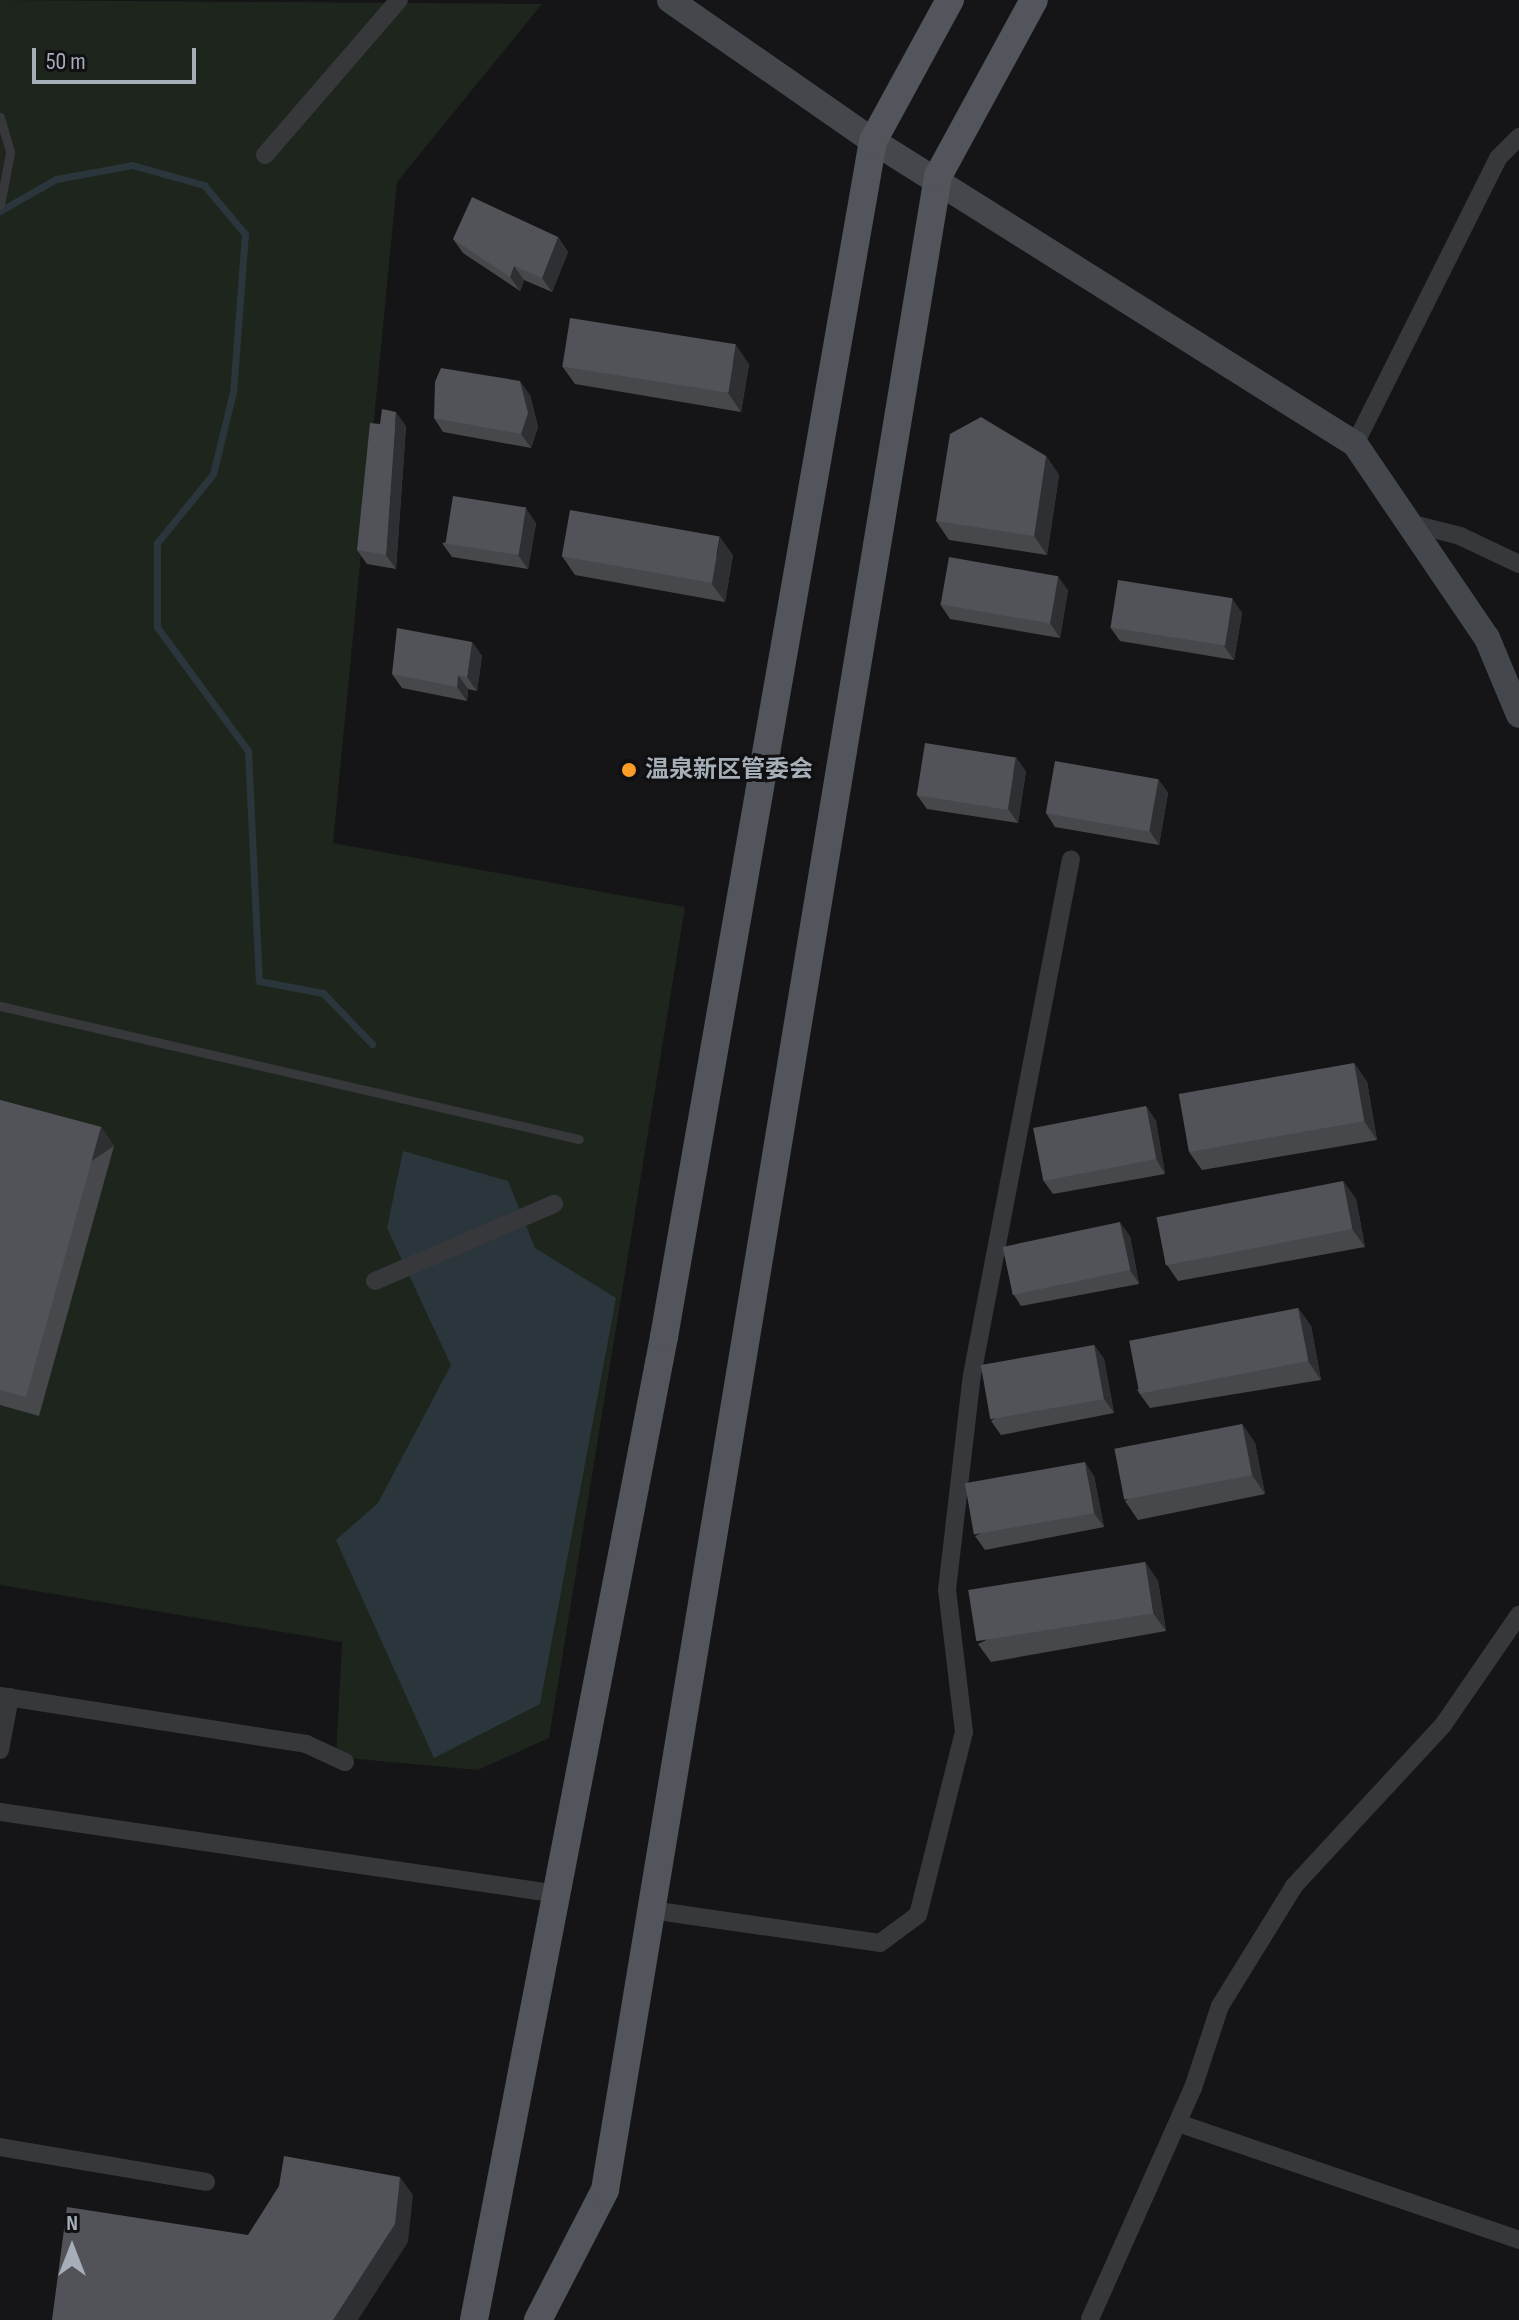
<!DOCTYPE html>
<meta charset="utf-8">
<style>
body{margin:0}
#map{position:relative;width:1519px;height:2320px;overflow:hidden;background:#151517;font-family:"Sofia Sans Condensed","Noto Sans SC",sans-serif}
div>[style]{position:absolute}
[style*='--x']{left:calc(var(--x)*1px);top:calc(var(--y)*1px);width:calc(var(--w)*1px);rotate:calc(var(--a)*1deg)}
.green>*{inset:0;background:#1d251d}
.water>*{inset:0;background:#2a363c}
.stream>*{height:7px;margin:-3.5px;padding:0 3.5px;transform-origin:3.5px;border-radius:3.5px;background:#2a363c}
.lane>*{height:9px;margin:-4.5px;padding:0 4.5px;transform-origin:4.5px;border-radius:4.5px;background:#36383c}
.street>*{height:18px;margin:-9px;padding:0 9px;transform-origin:9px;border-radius:9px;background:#36383c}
.secondary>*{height:26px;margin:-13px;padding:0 13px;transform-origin:13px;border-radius:13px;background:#44474c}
.primary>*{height:28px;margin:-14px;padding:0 14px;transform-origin:14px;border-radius:14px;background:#52555b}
.wall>*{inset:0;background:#46484c}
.shaded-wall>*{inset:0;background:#2e2f32;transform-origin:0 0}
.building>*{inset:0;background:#515358;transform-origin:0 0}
.dots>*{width:22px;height:22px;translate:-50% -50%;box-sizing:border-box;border:4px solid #101012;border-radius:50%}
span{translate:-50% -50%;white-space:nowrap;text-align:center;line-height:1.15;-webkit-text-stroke:6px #101012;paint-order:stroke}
.poi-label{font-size:24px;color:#a6aeb8;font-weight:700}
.left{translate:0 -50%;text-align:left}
.north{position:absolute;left:32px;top:2208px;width:80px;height:80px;-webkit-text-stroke:6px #101012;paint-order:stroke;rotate:0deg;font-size:22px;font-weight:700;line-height:32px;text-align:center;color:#a6aeb8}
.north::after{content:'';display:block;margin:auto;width:28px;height:36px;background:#a6aeb8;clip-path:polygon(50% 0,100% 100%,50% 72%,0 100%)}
.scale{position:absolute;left:32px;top:48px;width:164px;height:36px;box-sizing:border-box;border:4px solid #a6aeb8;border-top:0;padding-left:10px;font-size:24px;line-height:28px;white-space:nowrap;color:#a6aeb8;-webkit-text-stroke:6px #101012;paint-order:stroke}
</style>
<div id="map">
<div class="green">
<i style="clip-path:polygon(0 0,542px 4px,397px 182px,333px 843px,685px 907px,549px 1738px,478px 1770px,336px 1757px,342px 1642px,0 1585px)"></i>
</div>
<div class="water">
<i style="clip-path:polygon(403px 1151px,508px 1181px,535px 1248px,616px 1298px,540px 1704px,434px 1758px,336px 1540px,378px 1503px,451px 1365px,387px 1228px)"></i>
</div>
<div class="stream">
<i style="--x:0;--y:211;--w:64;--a:-29.7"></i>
<i style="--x:56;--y:179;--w:77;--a:-10.4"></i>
<i style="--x:132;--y:165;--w:75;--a:15.5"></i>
<i style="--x:204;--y:185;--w:64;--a:50.1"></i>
<i style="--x:245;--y:234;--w:158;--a:94.3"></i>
<i style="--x:233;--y:392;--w:84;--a:103.7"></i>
<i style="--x:213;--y:474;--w:89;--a:129.1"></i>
<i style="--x:157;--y:543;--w:84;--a:90"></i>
<i style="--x:157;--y:627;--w:154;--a:53.7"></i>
<i style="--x:248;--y:751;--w:230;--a:87.3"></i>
<i style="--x:259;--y:981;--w:65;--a:10.6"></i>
<i style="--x:323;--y:993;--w:71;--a:46.1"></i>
</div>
<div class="lane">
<i style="--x:0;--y:117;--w:37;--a:74"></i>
<i style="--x:10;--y:153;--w:53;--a:100.9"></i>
<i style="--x:0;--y:1006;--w:594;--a:12.94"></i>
</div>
<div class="street">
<i style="--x:265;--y:155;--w:205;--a:-49.2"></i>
<i style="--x:1355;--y:444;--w:320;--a:-63.4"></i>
<i style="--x:1498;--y:158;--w:30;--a:-45"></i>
<i style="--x:1409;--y:523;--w:53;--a:14.3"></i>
<i style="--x:1460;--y:536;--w:65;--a:25.4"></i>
<i style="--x:375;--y:1281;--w:195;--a:-23.3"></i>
<i style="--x:0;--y:1696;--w:310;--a:8.9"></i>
<i style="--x:306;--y:1744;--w:43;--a:24.8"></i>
<i style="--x:0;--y:1750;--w:54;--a:-79.3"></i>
<i style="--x:0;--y:1812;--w:564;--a:8.36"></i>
<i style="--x:651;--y:1910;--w:231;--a:8.2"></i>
<i style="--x:880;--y:1943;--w:47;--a:-36.4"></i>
<i style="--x:918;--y:1915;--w:189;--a:-75.9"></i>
<i style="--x:964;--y:1732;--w:143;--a:-96.8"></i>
<i style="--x:947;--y:1590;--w:216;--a:-83.4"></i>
<i style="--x:972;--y:1375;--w:525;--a:-79.14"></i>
<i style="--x:1178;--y:2123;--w:361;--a:18.9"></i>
<i style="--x:0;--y:2147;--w:209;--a:9.6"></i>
<i style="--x:1090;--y:2319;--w:253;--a:-66"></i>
<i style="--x:1193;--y:2088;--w:86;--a:-71.8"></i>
<i style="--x:1220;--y:2006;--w:141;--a:-58.3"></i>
<i style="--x:1294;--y:1886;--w:219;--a:-47.2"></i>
<i style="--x:1443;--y:1725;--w:134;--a:-55.4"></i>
</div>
<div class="secondary">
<i style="--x:670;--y:0;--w:247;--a:34.8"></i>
<i style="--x:873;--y:141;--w:569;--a:32.15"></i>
<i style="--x:1355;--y:444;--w:235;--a:55.8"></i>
<i style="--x:1487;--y:638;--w:83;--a:67.4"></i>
</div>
<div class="primary">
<i style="--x:474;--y:2320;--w:1001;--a:-79.06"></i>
<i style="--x:664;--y:1337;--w:1214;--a:-80.09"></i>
<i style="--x:873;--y:141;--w:161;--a:-61.4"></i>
<i style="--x:538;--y:2320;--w:146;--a:-62.7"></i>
<i style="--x:605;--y:2190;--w:2041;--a:-80.61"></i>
<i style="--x:938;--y:176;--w:200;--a:-61.4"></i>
</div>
<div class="wall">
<i style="clip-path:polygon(558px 237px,568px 252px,552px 292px,524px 280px,520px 291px,463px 253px,453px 239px)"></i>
<i style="clip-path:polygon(749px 364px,741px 412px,575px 384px,562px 366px)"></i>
<i style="clip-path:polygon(530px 395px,538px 427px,531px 448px,443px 432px,434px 418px)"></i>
<i style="clip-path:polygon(380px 424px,406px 426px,396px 569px,367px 564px,357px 550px)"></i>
<i style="clip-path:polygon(1046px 456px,1059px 475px,1047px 555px,949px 540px,936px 521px)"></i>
<i style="clip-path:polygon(536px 523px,528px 569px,452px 557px,442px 543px)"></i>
<i style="clip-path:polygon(733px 555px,725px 602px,575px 575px,562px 556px)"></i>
<i style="clip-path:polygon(1068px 590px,1060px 638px,950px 619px,940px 604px)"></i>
<i style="clip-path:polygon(1232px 599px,1242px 613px,1234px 660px,1120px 641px,1110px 627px)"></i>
<i style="clip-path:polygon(472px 642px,482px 656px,477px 691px,468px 689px,467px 701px,402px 688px,392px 674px)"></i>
<i style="clip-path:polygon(1026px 771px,1018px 823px,927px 809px,917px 795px)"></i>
<i style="clip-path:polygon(1158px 779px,1168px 793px,1159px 845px,1055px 827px,1046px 813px)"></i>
<i style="clip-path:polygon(1354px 1063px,1367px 1082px,1377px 1140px,1202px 1170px,1189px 1152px)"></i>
<i style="clip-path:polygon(0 1100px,101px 1127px,114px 1146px,39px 1416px,0 1405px)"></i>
<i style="clip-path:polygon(1146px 1106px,1156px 1121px,1165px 1174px,1053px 1194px,1043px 1180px)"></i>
<i style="clip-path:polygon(1343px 1181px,1356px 1199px,1365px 1247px,1178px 1281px,1165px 1262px)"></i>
<i style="clip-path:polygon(1130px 1236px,1139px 1284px,1021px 1306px,1012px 1292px)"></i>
<i style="clip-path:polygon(1298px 1308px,1311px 1326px,1321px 1380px,1150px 1408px,1137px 1390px)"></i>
<i style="clip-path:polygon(1094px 1345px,1104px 1359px,1114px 1413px,1001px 1435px,991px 1421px)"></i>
<i style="clip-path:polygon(1242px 1424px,1255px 1443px,1265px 1494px,1138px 1520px,1125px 1501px)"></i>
<i style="clip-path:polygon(1094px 1476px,1104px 1527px,985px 1550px,975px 1536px)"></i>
<i style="clip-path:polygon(1145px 1562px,1158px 1581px,1166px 1631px,991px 1662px,978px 1644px)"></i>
</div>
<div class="shaded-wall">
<i style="clip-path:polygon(558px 237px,568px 252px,552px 292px,542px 278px)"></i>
<i style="clip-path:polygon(514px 266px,524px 280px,520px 291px,510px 277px)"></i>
<i style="clip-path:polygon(736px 345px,749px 364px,741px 412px,728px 393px)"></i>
<i style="clip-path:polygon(520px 381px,530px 395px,538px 427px,531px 448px,521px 434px)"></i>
<i style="clip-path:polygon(396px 412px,406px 426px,396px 569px,386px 555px)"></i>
<i style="clip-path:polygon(1046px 456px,1059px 475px,1047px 555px,1034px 536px)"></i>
<i style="clip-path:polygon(526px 508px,536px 523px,528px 569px,518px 555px)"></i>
<i style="clip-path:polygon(720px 537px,733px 555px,725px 602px,712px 584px)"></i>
<i style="clip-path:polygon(1058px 576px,1068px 590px,1060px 638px,1050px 623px)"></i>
<i style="clip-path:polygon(1232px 599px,1242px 613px,1234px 660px,1224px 646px)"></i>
<i style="clip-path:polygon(472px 642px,482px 656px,477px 691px,467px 677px)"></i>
<i style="clip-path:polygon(458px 675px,468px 689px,467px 701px,457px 687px)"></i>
<i style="clip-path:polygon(1016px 757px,1026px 771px,1018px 823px,1008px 809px)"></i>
<i style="clip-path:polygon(1158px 779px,1168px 793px,1159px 845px,1149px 830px)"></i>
<i style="clip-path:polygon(1354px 1063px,1367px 1082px,1377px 1140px,1364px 1121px)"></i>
<i style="clip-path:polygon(1146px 1106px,1156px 1121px,1165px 1174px,1156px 1159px)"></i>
<i style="left:101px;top:1127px;width:23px;height:280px;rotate:56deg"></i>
<i style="clip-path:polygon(1343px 1181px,1356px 1199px,1365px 1247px,1352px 1229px)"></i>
<i style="clip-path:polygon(1120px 1222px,1130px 1236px,1139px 1284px,1130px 1270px)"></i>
<i style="clip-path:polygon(1298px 1308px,1311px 1326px,1321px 1380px,1308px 1361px)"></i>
<i style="clip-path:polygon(1094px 1345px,1104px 1359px,1114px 1413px,1104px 1399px)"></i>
<i style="clip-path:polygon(1242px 1424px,1255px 1443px,1265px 1494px,1252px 1475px)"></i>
<i style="clip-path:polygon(1085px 1462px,1094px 1476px,1104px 1527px,1094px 1513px)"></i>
<i style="clip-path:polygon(1145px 1562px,1158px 1581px,1166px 1631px,1153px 1613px)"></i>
<i style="clip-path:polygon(400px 2177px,413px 2195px,408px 2242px,358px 2320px,333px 2320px)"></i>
</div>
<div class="building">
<i style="clip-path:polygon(472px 197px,558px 237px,542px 278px,514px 266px,510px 277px,453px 239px)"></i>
<i style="left:570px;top:318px;width:168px;height:49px;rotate:9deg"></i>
<i style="clip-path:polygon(441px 368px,520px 381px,528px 413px,521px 434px,434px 418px,435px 382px)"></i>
<i style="clip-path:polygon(382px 409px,396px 412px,386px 555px,357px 550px,370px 423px,380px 424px)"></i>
<i style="clip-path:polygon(981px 417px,1046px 456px,1034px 536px,936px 521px,950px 434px)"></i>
<i style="left:453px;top:496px;width:74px;height:48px;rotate:9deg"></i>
<i style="left:570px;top:510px;width:152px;height:47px;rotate:10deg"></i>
<i style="left:949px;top:557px;width:111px;height:48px;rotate:10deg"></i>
<i style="left:1118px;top:580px;width:116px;height:48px;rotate:9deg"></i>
<i style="clip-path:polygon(397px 628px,472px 642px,467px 677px,458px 675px,457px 687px,392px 674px)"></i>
<i style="left:925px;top:743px;width:92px;height:53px;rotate:9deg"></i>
<i style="left:1055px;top:761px;width:105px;height:53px;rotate:10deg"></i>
<i style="left:1354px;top:1063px;width:59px;height:178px;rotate:80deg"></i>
<i style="clip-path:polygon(0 1100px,101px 1127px,26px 1397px,0 1390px)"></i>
<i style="left:1146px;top:1106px;width:54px;height:115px;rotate:79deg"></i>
<i style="left:1343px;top:1181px;width:49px;height:190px;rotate:79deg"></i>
<i style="left:1120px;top:1222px;width:49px;height:120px;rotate:78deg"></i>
<i style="left:1298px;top:1308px;width:54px;height:172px;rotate:79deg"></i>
<i style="left:1094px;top:1345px;width:55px;height:115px;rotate:80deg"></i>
<i style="left:1242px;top:1424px;width:52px;height:130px;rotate:79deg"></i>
<i style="left:1085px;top:1462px;width:52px;height:122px;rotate:80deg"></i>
<i style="left:1145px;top:1562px;width:52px;height:179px;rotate:81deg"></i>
<i style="clip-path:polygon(284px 2156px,400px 2177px,395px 2224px,333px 2320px,52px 2320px,67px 2207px,248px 2235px,279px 2186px)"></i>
</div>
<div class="dots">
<i style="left:629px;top:770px;background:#fb9c29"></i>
</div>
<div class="poi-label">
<span class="left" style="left:645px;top:770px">温泉新区管委会</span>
</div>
<div class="north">N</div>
<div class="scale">50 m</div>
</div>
